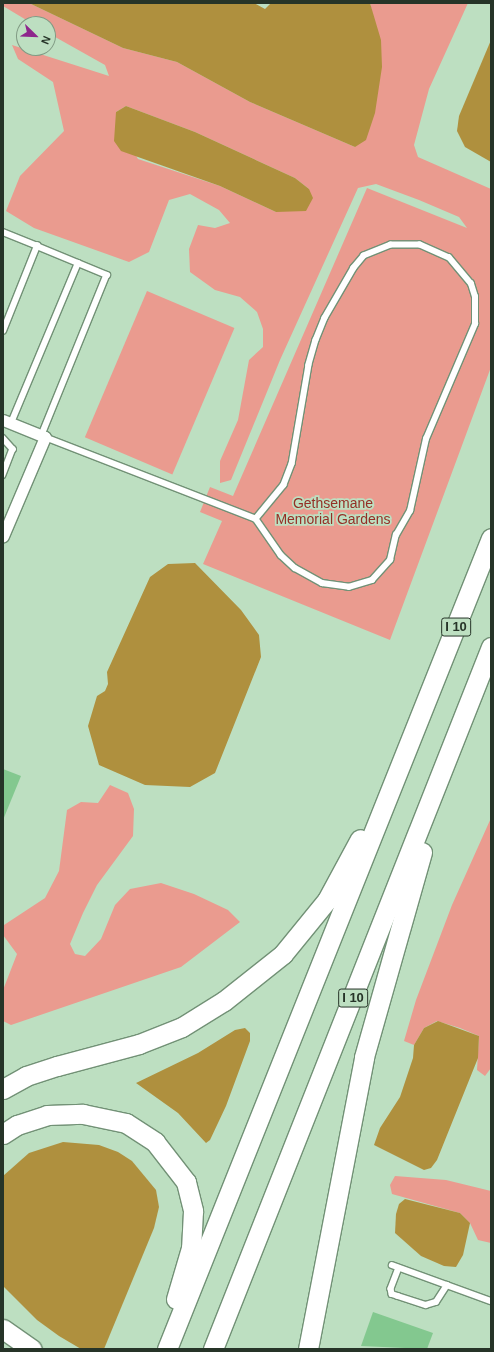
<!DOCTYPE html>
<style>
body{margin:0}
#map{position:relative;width:494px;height:1352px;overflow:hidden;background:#bddfc1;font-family:Arial,sans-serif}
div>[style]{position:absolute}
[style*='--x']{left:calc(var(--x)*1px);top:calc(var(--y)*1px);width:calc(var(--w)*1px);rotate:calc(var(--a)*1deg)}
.green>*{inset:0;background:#ea9b8f;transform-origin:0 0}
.water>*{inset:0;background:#af903e}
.building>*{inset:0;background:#83c88f}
.roads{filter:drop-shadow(1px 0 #729176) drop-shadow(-1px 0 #729176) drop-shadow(0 1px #729176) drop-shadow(0 -1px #729176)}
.lane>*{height:5.5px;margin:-2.75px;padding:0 2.75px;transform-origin:2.75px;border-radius:2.75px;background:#fff}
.street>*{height:11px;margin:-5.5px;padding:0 5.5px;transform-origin:5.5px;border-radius:5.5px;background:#fff}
.highway>*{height:19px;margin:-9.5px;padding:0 9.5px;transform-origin:9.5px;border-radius:9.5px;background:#fff}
span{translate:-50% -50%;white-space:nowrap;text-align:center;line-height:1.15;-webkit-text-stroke:3.5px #bddfc1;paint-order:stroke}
.shield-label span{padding:1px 3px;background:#bddfc1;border:1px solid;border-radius:3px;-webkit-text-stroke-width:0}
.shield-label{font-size:13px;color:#263428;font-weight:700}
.park-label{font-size:14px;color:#942f26}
.frame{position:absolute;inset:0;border:4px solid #263428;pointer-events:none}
.north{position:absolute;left:16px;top:16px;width:40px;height:40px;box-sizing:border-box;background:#bddfc1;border:1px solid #819b84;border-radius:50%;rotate:113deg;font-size:11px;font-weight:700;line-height:16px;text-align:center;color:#263428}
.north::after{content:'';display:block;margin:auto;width:14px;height:18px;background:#8e268c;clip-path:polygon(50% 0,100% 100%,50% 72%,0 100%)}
</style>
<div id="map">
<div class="green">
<i style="clip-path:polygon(evenodd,3px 3px,29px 3px,123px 48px,177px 62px,250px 102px,355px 147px,373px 16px,370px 3px,468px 3px,429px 89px,414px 145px,418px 157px,491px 189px,491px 367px,390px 640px,203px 564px,222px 521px,200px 512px,210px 487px,233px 496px,367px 188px,467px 228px,459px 217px,419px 200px,376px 184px,358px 188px,280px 360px,231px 480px,220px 483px,220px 461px,238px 420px,249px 360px,263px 347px,263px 329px,257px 312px,240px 297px,215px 290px,190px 272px,189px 249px,198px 225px,215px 228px,230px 223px,219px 210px,190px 194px,169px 200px,149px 252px,129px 262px,34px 228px,6px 211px,20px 176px,64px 131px,53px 82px,18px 59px,12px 45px,109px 76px,105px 65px,48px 33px,48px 24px,33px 24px,3px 6px,3px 3px,126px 106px,195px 132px,295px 178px,309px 189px,276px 212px,220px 186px,138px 159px,116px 122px,116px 112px,126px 106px)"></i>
<i style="left:147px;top:291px;width:95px;height:159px;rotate:23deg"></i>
<i style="clip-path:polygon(110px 785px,128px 793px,134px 809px,133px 836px,97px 885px,83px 913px,70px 944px,75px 954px,85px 956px,101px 939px,115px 905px,130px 889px,161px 883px,194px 894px,228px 910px,240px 922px,181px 967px,11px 1025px,3px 1021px,3px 990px,17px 954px,3px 935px,4px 925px,45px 898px,59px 871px,67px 810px,81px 802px,98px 803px)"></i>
<i style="clip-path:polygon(491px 818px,491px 1068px,485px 1076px,477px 1070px,479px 1036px,460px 1028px,437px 1021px,424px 1028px,414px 1045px,404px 1041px,416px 1000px,452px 905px)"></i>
<i style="clip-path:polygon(395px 1176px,446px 1180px,491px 1191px,491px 1243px,478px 1240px,470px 1223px,460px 1213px,392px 1194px,390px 1185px)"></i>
</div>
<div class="water">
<i style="clip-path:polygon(29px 3px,254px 3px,265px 9px,271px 3px,370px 3px,381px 40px,382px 67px,375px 113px,366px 140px,355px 147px,250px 102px,177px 62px,123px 48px)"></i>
<i style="clip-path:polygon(491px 40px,491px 162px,465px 147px,457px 131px,459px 116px)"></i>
<i style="clip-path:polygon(126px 106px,195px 132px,295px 178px,309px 189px,313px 198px,306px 211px,276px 212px,220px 186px,121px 151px,114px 141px,116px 112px)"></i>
<i style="clip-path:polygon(195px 563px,241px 610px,259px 635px,261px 657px,215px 773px,190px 787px,145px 785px,99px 765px,88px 726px,97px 696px,105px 691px,108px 684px,107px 672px,150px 577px,168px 564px)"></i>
<i style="clip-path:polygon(438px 1021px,479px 1036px,478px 1058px,437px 1160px,431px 1168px,424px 1170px,374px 1145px,380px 1128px,400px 1097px,413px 1058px,414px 1045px,424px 1028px)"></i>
<i style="clip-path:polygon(245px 1028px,250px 1033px,250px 1041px,226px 1106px,210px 1140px,206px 1143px,178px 1113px,136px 1083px,198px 1053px,235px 1030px)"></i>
<i style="clip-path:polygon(63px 1142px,99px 1145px,118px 1152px,132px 1161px,156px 1190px,159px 1207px,154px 1228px,104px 1349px,81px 1349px,59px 1336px,37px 1320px,3px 1286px,3px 1176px,29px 1153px)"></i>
<i style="clip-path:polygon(405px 1199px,460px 1213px,470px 1223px,463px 1255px,456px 1267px,444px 1266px,421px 1256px,395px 1233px,396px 1214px,399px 1204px)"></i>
</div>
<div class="building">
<i style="clip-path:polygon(3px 769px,21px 776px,3px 820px)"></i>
<i style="clip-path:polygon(373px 1312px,433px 1333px,427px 1349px,361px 1346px)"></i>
</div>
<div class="roads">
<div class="lane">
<i style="--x:3;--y:232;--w:37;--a:22"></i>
<i style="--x:3;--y:331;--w:92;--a:-68.2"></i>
<i style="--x:37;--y:246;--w:76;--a:22.5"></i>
<i style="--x:107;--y:275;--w:173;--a:112.1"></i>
<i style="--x:11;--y:423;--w:173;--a:-67.3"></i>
<i style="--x:45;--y:437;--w:226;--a:21.2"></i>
<i style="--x:256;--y:519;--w:44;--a:55.2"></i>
<i style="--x:281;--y:555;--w:19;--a:43"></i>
<i style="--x:295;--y:568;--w:31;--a:29"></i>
<i style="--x:322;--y:583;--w:27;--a:8"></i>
<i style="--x:349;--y:587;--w:24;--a:-17"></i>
<i style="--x:372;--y:580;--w:27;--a:-48"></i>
<i style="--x:390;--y:560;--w:26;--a:-77"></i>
<i style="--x:396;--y:535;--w:28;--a:-60"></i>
<i style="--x:410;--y:511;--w:74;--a:-77.5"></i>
<i style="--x:426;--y:439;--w:125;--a:-66.9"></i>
<i style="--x:475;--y:324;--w:27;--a:-90"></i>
<i style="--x:475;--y:297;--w:14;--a:-107"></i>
<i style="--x:471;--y:284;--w:34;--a:-130"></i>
<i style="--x:449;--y:258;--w:32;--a:-156"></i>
<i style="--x:420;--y:245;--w:29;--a:180"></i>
<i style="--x:391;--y:245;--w:29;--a:158"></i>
<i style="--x:364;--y:256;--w:16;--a:130"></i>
<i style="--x:354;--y:268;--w:58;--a:120.1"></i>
<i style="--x:325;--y:318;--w:24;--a:112"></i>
<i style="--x:316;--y:340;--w:26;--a:106"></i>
<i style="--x:309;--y:365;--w:100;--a:99.7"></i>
<i style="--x:292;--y:464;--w:22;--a:111"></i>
<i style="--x:284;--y:485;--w:44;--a:129.5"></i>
<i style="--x:3;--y:438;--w:15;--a:48"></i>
<i style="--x:13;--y:449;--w:28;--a:111"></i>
<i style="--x:392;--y:1265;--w:105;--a:20"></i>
<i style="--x:399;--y:1268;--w:22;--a:111"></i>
<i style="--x:391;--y:1289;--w:5;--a:79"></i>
<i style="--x:392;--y:1294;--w:6;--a:18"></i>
<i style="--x:398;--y:1296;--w:29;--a:18"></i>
<i style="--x:426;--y:1305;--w:10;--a:-17"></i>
<i style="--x:436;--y:1302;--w:20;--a:-57"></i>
</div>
<div class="street">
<i style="--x:3;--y:420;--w:45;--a:22"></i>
<i style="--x:45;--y:437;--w:108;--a:113"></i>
</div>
<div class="highway">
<i style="--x:3;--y:1089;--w:26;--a:-29"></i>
<i style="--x:26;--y:1076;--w:33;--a:-18"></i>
<i style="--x:57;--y:1066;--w:85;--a:-15"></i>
<i style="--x:139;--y:1044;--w:46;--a:-21.6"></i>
<i style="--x:182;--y:1027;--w:49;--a:-31.8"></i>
<i style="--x:224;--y:1001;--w:75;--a:-38.5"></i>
<i style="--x:283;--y:954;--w:70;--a:-50.8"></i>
<i style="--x:327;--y:900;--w:69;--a:-61.6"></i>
<i style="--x:3;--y:1134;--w:17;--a:-33"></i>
<i style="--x:17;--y:1125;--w:32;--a:-18"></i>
<i style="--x:47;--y:1115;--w:36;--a:-2"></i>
<i style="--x:83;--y:1114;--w:44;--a:11.8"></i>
<i style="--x:126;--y:1123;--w:35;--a:33"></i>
<i style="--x:155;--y:1142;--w:51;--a:52.2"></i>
<i style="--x:186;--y:1182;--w:30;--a:76"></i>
<i style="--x:193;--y:1211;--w:37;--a:93"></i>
<i style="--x:191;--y:1248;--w:53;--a:106.4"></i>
<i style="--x:3;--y:1329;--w:35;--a:35"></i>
<i style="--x:167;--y:1349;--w:873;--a:-68.22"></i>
<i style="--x:213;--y:1349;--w:755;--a:-68.4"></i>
<i style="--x:308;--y:1349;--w:297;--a:-79.1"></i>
<i style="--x:364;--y:1057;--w:213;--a:-74.2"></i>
</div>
</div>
<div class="shield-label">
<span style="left:456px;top:627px">I 10</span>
<span style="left:353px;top:998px">I 10</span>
</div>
<div class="park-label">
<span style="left:333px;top:511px">Gethsemane<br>Memorial Gardens</span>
</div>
<div class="frame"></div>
<div class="north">N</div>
</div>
